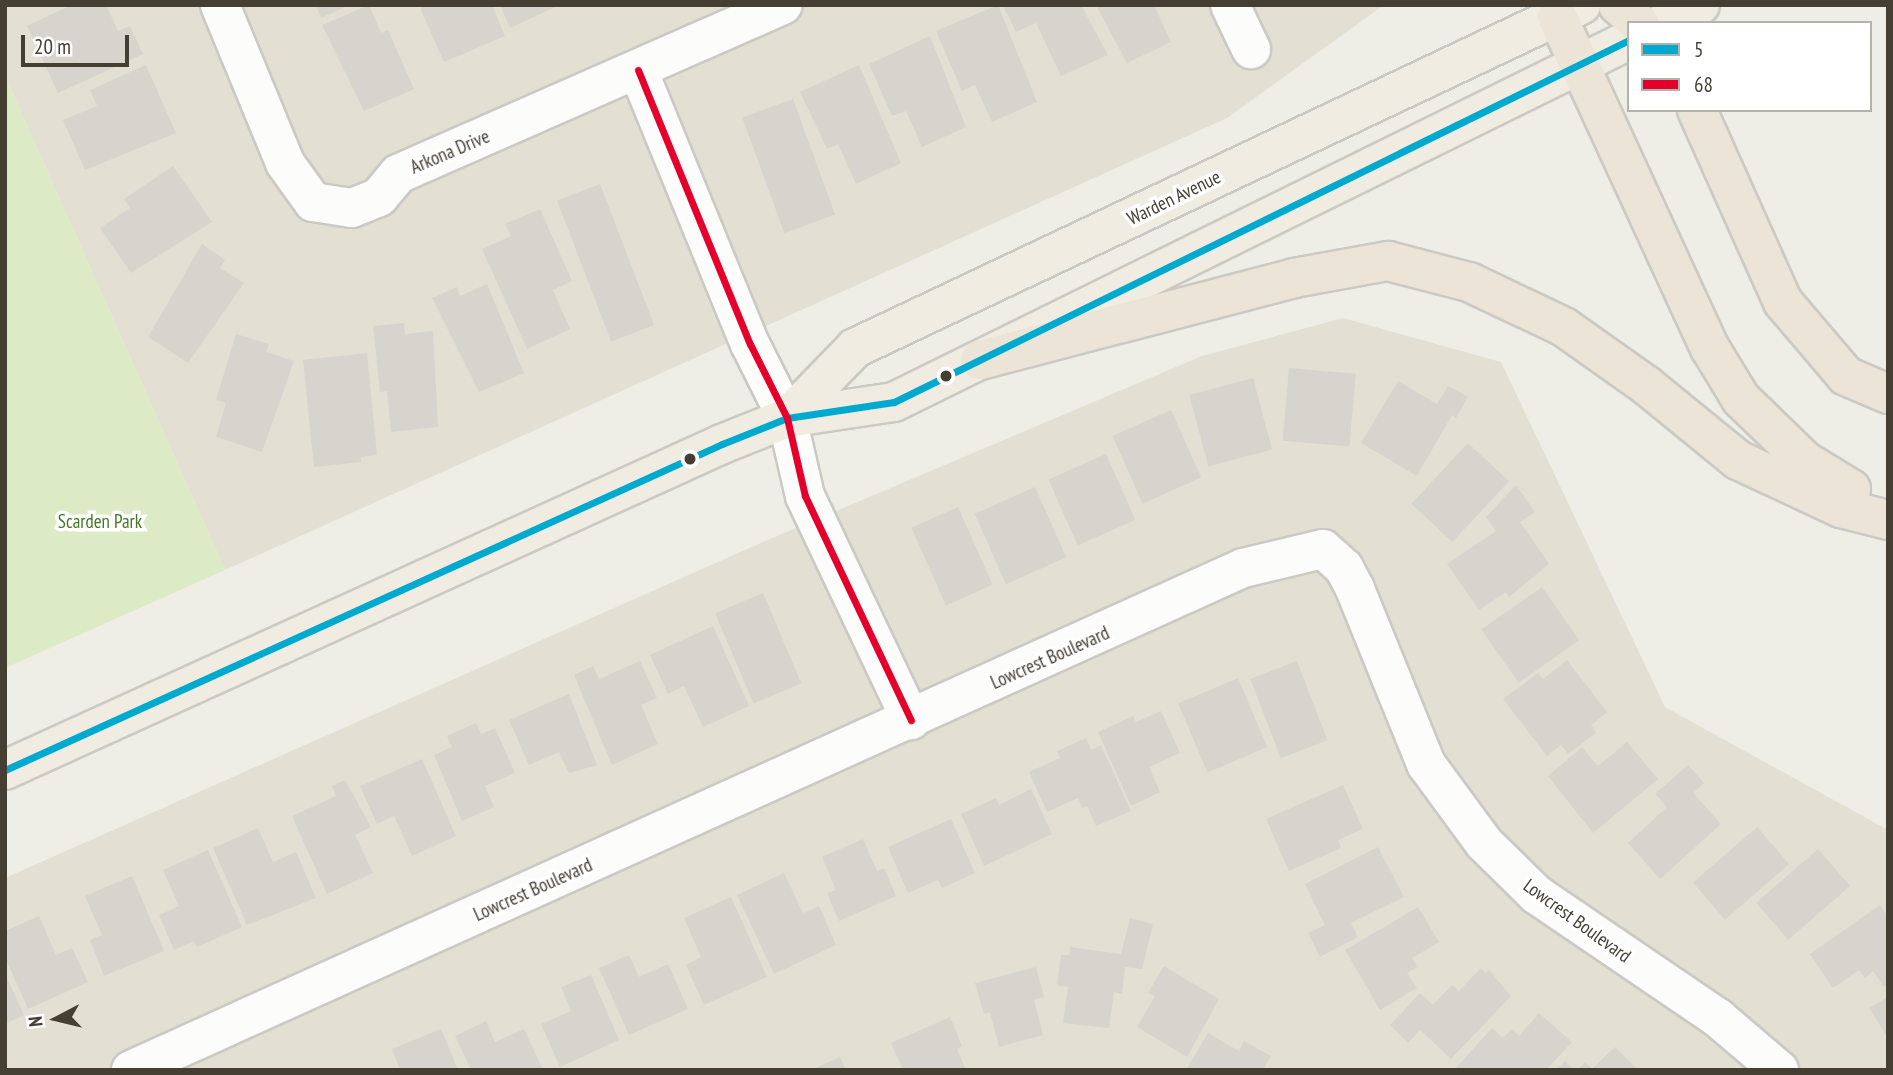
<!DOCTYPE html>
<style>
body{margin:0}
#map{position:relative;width:1893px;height:1075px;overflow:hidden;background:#eeede6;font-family:"PT Sans Narrow",sans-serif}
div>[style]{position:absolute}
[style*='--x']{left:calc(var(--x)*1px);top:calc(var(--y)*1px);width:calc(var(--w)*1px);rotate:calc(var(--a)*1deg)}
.residential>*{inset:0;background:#e3dfd3}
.green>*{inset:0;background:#dcebc5}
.building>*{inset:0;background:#d6d4cd;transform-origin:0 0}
.roads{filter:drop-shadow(2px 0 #cbc9c3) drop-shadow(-2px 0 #cbc9c3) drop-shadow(0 2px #cbc9c3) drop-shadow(0 -2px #cbc9c3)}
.minor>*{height:38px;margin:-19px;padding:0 19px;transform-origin:19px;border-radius:19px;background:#fcfcfb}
.major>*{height:38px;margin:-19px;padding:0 19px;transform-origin:19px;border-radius:19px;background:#f1ece2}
.highway>*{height:38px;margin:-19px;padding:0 19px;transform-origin:19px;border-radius:19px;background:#ebe4d7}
.bus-1>*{height:7px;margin:-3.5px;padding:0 3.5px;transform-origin:3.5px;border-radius:3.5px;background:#00a9ce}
.bus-2>*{height:7px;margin:-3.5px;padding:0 3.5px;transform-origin:3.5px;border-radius:3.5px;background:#e4002b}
.dots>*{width:19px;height:19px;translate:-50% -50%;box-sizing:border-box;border:4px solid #fff;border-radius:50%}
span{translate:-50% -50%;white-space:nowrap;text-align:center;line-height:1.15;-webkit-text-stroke:7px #fff;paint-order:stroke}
.street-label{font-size:19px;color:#443e33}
.park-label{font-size:19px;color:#457825}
.frame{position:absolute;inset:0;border:7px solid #443e33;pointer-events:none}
.legend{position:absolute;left:1627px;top:21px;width:245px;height:91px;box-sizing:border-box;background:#fff;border:2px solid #b4b2ad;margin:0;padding:9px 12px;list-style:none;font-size:21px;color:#443e33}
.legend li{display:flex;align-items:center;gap:14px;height:35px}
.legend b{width:35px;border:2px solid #b4b2ad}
.north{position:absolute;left:21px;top:984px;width:70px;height:70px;-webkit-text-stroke:5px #fff;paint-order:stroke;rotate:263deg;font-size:19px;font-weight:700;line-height:28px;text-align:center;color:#443e33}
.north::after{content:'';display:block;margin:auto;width:24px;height:32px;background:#443e33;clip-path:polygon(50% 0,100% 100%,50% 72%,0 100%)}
.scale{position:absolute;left:21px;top:35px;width:108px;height:32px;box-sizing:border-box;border:4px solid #443e33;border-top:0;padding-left:9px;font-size:21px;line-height:24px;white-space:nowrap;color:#443e33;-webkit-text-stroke:5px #fff;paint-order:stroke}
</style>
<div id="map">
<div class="residential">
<i style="clip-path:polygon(5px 5px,1384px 5px,1227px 118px,225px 570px,5px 76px)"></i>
<i style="clip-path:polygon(1343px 318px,1501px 362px,1665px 707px,1888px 830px,1888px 1070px,5px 1070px,5px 878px,763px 542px,1202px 356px)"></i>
</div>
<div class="green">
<i style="clip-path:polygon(5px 76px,225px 570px,5px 668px)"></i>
</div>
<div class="building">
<i style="clip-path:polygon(71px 5px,106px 5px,118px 31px,130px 26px,143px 54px,58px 93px,27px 26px)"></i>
<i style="clip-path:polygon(316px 5px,349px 5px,321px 18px)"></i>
<i style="clip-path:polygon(369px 5px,381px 33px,388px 30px,414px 89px,364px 111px,322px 25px)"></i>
<i style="clip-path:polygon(423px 5px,492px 5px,505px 36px,444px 62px,421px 10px)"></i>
<i style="clip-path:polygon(500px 5px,559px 5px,510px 28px)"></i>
<i style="clip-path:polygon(998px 5px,1037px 102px,992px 122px,975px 85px,962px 91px,936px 31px)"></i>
<i style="clip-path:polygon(1003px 5px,1081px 5px,1108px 55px,1061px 76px,1036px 23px,1016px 32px)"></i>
<i style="clip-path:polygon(1096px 5px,1154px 5px,1171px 42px,1127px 63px)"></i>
<i style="clip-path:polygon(930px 36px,966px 127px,922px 147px,906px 111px,892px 116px,869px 64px)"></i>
<i style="clip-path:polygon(146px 65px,176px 133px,85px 170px,63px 120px,97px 106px,90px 90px)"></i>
<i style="clip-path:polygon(859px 65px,901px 163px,856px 184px,838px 144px,827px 149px,800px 92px)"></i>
<i style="left:793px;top:99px;width:123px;height:54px;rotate:70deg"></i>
<i style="clip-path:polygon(173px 166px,212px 222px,131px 273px,100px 228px,130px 208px,124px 199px)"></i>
<i style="left:600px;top:184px;width:151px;height:46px;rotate:69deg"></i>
<i style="clip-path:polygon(540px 209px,572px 281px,553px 290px,570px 329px,527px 349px,482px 249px,511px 236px,505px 224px)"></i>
<i style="clip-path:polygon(202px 244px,225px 260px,220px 268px,244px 283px,188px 363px,148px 337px)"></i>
<i style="clip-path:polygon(487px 284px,524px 373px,479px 392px,432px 298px,457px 287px,460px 296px)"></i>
<i style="clip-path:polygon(404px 323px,405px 334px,433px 331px,438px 427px,391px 432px,387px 391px,380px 392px,373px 326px)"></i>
<i style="clip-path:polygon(236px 334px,269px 344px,266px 352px,294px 361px,262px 452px,216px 437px,226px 403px,216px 400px)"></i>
<i style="clip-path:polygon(367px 353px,377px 455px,361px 457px,361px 462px,314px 467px,303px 360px)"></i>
<i style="left:1289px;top:368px;width:67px;height:73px;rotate:5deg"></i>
<i style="left:1253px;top:378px;width:74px;height:66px;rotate:75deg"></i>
<i style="clip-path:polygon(1398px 381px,1437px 404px,1448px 386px,1468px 397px,1456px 418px,1452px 415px,1417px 476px,1361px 443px)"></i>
<i style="left:1171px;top:410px;width:74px;height:64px;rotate:66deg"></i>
<i style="left:1468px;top:443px;width:56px;height:83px;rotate:43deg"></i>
<i style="left:1106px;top:454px;width:72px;height:63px;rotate:66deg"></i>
<i style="clip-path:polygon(1516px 485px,1535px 512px,1520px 522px,1549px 564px,1509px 597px,1506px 592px,1479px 610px,1447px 564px,1496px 531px,1486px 517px)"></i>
<i style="left:1035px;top:487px;width:77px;height:66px;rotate:66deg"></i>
<i style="left:958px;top:507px;width:85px;height:51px;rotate:66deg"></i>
<i style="left:1542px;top:587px;width:65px;height:74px;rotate:55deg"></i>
<i style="left:763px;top:593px;width:98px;height:52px;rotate:67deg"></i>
<i style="clip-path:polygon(713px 626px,749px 706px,703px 727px,684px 686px,668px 694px,650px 655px)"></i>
<i style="clip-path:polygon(1567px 660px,1607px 712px,1591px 725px,1596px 733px,1568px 754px,1561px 745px,1547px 756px,1503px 699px,1538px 673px,1543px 679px)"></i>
<i style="clip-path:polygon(640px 661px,657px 698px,641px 705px,658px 744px,612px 765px,574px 675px,593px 666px,599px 679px)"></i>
<i style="left:1297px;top:661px;width:85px;height:50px;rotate:69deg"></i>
<i style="left:1238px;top:678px;width:75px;height:65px;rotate:67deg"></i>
<i style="clip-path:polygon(569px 694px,597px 765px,569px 773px,559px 752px,529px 765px,509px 720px)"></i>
<i style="clip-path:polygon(1161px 711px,1180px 753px,1149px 767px,1160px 792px,1131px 806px,1098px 732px,1133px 716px,1136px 722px)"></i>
<i style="clip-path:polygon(476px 723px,481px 734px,495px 728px,515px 773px,485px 786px,494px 807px,462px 821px,434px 755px,452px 747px,447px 736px)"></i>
<i style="clip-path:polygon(1086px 738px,1091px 750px,1101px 745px,1131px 811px,1096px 826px,1087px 806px,1082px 808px,1078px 798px,1047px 812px,1029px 772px,1060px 758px,1057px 751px)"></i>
<i style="clip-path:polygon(1627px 742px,1658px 779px,1593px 833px,1548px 776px,1582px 747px,1598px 766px)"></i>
<i style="clip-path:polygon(422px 759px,456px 836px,412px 856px,394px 816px,377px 824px,360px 786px)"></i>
<i style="clip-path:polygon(1688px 765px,1704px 783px,1693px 793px,1721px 824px,1660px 879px,1628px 843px,1667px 807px,1655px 794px)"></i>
<i style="clip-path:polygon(345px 780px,371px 827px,355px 835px,373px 873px,327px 894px,292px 816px,336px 796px,332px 786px)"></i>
<i style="clip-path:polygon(1343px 785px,1363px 829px,1338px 840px,1341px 848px,1289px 871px,1266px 819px)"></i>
<i style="clip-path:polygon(1031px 789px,1052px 834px,984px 866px,961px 814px,996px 798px,999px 805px)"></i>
<i style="clip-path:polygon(951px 819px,975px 873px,942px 888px,938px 880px,908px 893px,888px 847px)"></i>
<i style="left:1757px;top:827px;width:49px;height:85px;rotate:49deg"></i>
<i style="clip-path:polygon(258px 828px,273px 862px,296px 852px,316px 898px,247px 925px,213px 848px)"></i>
<i style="clip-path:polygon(863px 839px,877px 871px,884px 868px,896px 896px,839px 921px,827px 893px,836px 890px,822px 857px)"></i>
<i style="clip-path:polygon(1378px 847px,1404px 897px,1351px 923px,1358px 937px,1320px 957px,1308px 933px,1325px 925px,1305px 884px)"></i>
<i style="left:1818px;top:849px;width:49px;height:82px;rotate:49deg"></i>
<i style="clip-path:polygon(208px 850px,242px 927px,197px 947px,194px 941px,174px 950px,159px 915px,179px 906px,163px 870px)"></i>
<i style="clip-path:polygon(784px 873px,803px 913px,819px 906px,836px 945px,774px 974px,737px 895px)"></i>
<i style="clip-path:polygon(132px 876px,164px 951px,104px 976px,90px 940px,102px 935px,85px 896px)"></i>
<i style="clip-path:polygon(731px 897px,767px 977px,704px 1005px,686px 965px,701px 957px,684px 918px)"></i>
<i style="clip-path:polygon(1880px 905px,1888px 917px,1888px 984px,1884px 987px,1873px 971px,1865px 978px,1859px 970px,1833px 988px,1810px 954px)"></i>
<i style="clip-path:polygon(1418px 907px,1439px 942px,1412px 958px,1417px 967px,1407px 973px,1417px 988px,1380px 1010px,1345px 950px)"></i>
<i style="clip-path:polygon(39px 916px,56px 955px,72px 948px,88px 982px,28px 1009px,5px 957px,5px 931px)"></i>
<i style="clip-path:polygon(1130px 918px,1153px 924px,1142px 969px,1125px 967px,1122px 994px,1114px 992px,1109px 1028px,1063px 1023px,1068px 987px,1057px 985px,1061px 955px,1069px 955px,1070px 947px,1121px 954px)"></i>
<i style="clip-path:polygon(629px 955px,639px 977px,668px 964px,688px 1009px,629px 1035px,599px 968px)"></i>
<i style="clip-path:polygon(1164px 966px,1219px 999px,1187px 1057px,1137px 1027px,1155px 996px,1148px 993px)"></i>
<i style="clip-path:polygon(1036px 967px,1044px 997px,1034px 1000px,1043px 1035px,999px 1047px,990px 1012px,984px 1014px,975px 983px)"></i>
<i style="clip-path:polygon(1481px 968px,1486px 973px,1489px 970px,1511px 996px,1451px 1059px,1420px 1030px,1408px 1043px,1390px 1025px,1420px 993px,1433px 1005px,1452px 985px,1459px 991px)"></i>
<i style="clip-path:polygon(5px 974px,24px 1015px,5px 1024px)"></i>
<i style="clip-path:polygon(591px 975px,619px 1040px,560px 1067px,541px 1024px,571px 1011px,561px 987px)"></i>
<i style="clip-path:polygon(1888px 997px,1888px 1038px,1869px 1008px)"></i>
<i style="clip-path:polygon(1539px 1013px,1572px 1042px,1546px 1070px,1454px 1070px,1492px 1028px,1503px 1038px,1512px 1029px,1519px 1036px)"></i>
<i style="clip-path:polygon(950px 1017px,962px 1046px,957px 1049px,966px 1070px,903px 1070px,891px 1043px)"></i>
<i style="clip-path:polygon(486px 1021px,495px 1042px,524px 1029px,543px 1070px,471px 1070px,455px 1036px)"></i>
<i style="clip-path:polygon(441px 1029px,458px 1070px,400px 1070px,392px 1049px)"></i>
<i style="clip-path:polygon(1208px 1033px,1239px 1051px,1244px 1041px,1271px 1056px,1263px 1070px,1186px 1070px)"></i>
<i style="clip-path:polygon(1615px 1047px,1638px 1070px,1578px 1070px,1585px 1062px,1592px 1069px)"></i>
<i style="clip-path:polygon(840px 1057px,846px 1070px,811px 1070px)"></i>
<i style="clip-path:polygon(1565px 1061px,1574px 1070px,1556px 1070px)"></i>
</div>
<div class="roads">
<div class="minor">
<i style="--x:220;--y:5;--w:171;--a:67.6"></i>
<i style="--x:285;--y:163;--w:48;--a:54.3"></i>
<i style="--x:313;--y:202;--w:39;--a:9"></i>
<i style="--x:352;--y:208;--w:29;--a:-22"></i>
<i style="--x:379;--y:197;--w:30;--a:-50"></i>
<i style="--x:398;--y:174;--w:420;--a:-23.7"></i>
<i style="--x:1230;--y:5;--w:49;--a:64.5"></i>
<i style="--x:638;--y:70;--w:296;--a:67.8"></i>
<i style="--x:750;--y:344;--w:83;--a:63.4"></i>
<i style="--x:787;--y:418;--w:80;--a:77"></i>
<i style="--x:805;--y:496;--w:248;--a:64.7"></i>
<i style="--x:131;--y:1070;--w:1220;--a:-24.3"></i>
<i style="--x:1243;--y:568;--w:82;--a:-13.4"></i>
<i style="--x:1323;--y:549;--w:28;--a:42"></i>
<i style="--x:1344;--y:568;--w:24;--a:62"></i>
<i style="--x:1355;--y:589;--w:189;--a:67.9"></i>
<i style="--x:1426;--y:764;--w:98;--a:53.7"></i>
<i style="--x:1484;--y:843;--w:74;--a:44.5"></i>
<i style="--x:1537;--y:895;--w:219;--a:34.2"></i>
<i style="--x:1718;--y:1018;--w:80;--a:40.4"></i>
</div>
<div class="major">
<i style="--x:1663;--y:23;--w:41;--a:-25.9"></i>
<i style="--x:787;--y:418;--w:98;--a:-45.8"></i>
<i style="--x:855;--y:348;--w:803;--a:-25.29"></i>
<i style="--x:5;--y:770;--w:788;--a:-24.45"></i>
<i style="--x:722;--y:444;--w:70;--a:-21.8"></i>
<i style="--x:787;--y:418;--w:108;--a:-8.5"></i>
<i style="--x:894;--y:402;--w:819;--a:-26.22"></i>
</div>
<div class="highway">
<i style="--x:1618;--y:5;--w:28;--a:41"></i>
<i style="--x:1557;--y:16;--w:366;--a:65.3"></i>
<i style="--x:1710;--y:348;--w:60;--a:58.7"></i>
<i style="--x:1741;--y:399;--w:89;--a:44.1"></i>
<i style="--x:1805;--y:461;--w:54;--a:31.3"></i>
<i style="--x:1697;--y:110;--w:210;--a:65.9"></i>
<i style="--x:1783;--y:302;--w:97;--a:49.6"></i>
<i style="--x:1846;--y:376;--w:46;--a:23.2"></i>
<i style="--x:980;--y:360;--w:325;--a:-14.6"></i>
<i style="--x:1294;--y:278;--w:96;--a:-10.3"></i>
<i style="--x:1388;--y:261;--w:84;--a:14.5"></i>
<i style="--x:1469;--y:282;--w:105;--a:25.3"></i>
<i style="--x:1564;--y:327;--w:100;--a:35.3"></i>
<i style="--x:1646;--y:385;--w:119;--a:39.2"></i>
<i style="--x:1738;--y:460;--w:114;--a:25"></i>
<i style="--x:1841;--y:508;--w:49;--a:14.3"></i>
</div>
</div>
<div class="bus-1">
<i style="--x:5;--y:770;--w:788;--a:-24.45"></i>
<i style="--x:722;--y:444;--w:70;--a:-21.8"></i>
<i style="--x:787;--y:418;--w:108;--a:-8.5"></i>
<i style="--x:894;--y:402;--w:819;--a:-26.22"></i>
</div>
<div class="bus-2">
<i style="--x:638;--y:70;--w:296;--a:67.8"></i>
<i style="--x:750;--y:344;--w:83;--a:63.4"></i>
<i style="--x:787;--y:418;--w:80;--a:77"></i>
<i style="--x:805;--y:496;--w:248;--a:64.7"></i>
</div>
<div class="dots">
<i style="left:946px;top:376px;background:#443e33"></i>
<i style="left:690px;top:459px;background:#443e33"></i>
</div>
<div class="street-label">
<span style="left:450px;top:152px;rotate:-23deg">Arkona Drive</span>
<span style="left:1174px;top:198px;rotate:-26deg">Warden Avenue</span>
<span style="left:1050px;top:658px;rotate:-24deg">Lowcrest Boulevard</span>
<span style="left:533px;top:890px;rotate:-24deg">Lowcrest Boulevard</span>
<span style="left:1577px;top:921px;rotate:36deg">Lowcrest Boulevard</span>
</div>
<div class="park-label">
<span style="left:100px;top:522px">Scarden Park</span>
</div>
<div class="frame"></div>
<ul class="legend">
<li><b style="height:9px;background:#00a9ce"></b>5</li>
<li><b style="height:9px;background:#e4002b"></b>68</li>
</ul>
<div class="north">N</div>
<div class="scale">20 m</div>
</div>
